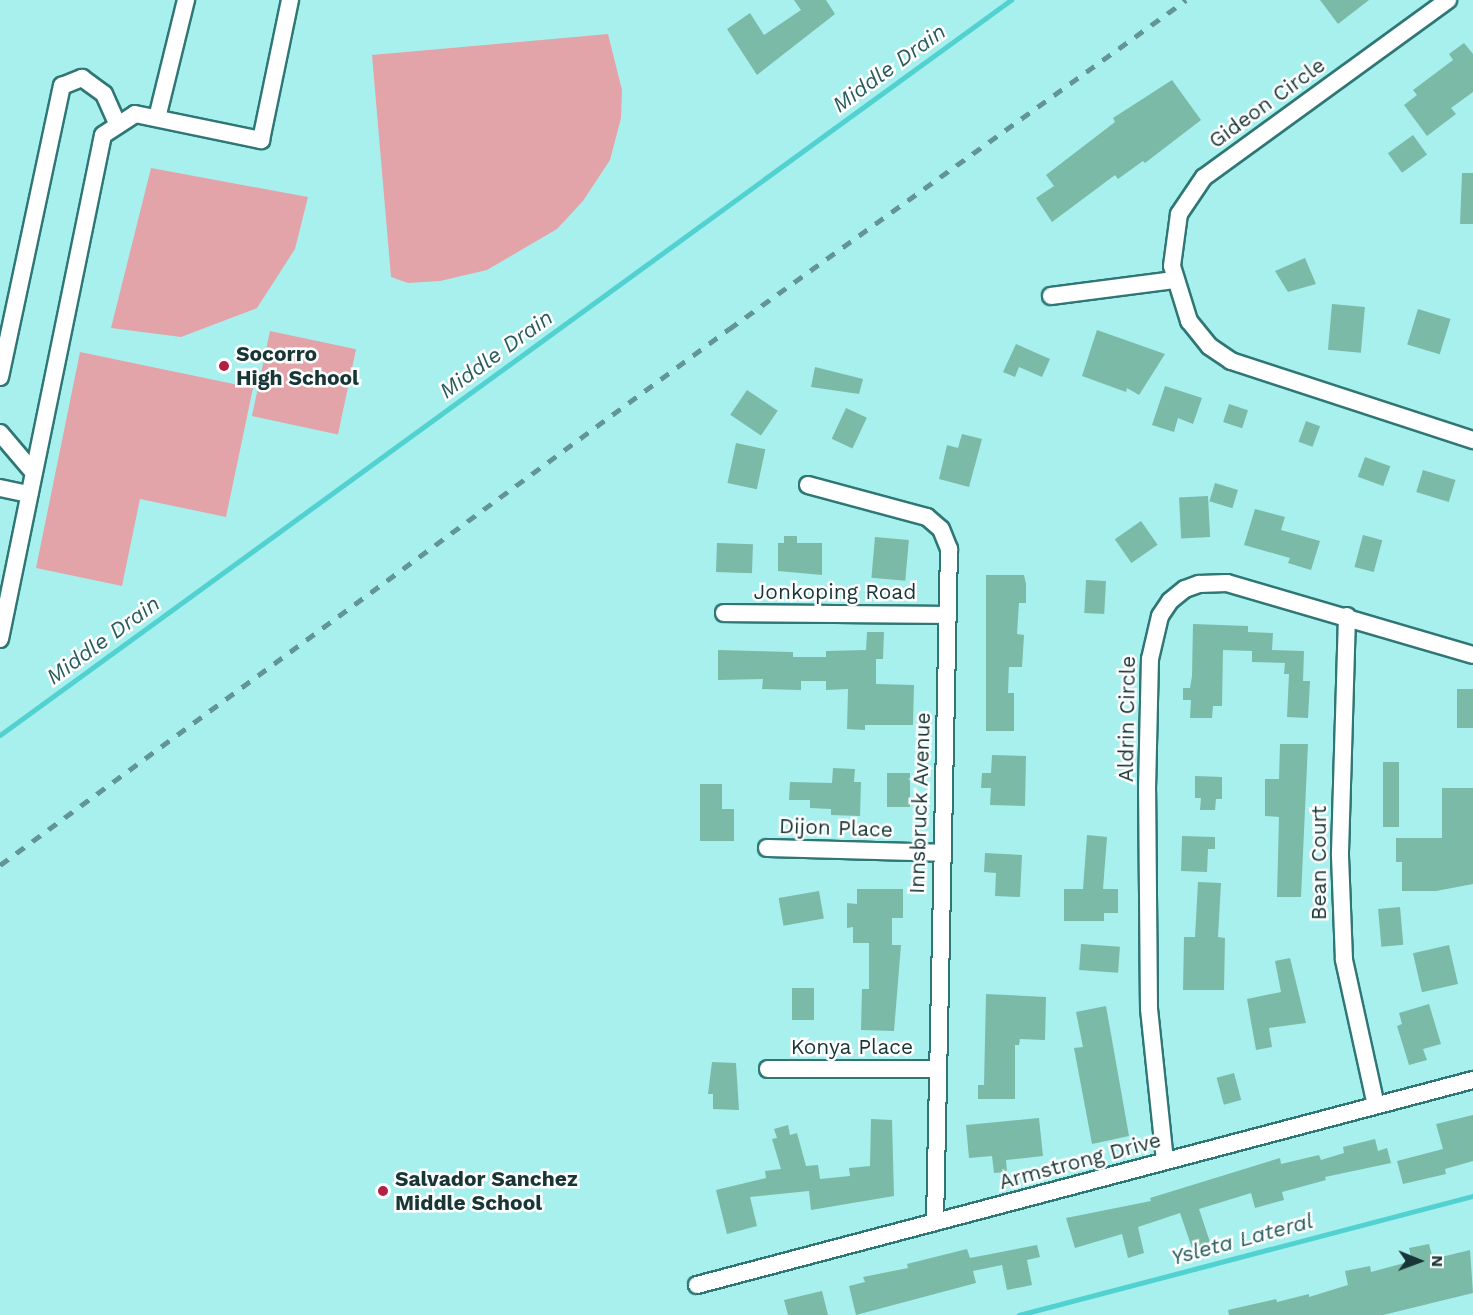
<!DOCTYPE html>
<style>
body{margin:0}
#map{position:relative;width:1473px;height:1315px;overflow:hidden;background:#a8f0ee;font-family:"Work Sans",sans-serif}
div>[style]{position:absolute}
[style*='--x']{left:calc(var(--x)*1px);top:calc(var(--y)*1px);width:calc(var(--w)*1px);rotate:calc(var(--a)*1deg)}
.green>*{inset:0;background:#e3a4a9;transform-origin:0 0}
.stream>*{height:4.5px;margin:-2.25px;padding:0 2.25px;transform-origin:2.25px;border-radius:2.25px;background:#51d1cf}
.building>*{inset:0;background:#7abaa7;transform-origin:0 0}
.roads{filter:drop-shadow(2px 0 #2f7775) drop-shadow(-2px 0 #2f7775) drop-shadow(0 2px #2f7775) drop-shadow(0 -2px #2f7775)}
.minor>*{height:16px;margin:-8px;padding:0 8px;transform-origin:8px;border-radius:8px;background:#fff}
.rail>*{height:4.5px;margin-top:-2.25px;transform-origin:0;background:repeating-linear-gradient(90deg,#629594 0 10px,transparent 0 20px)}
.dots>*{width:16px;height:16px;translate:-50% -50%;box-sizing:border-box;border:3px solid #fff;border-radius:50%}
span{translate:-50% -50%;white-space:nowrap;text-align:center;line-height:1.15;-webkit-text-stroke:5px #fff;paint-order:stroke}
.street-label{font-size:21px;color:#183635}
.poi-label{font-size:21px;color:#183635;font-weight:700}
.left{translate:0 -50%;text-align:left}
.water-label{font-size:22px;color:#275d5c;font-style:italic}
.north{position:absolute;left:1389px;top:1231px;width:60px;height:60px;-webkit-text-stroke:4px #fff;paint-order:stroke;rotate:91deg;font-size:16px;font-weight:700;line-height:24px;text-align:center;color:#183635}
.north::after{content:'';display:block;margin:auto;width:21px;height:27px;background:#183635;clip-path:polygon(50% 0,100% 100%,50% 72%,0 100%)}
</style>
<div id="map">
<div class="green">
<i style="clip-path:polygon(608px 34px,622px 90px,621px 118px,610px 160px,583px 201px,557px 229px,487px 270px,440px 281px,408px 283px,391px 277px,372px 55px)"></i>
<i style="clip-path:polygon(151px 168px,308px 197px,295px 249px,257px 308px,181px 337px,111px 328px)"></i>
<i style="left:270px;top:331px;width:88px;height:87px;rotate:12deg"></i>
<i style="clip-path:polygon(80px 352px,253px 388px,226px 517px,140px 499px,122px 586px,36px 568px)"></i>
</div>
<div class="stream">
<i style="--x:0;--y:735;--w:1250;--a:-36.02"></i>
<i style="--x:1019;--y:1315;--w:469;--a:-14.7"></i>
</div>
<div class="building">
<i style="clip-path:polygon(794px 0,826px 0,835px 14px,757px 75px,727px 29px,750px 13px,764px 35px,801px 10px)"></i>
<i style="clip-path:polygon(1320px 0,1369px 0,1338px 24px)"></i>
<i style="clip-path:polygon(1464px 43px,1473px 54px,1473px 92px,1451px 108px,1456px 114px,1427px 136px,1404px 105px,1417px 95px,1413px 90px,1453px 60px,1449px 54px)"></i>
<i style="clip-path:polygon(1172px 80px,1201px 120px,1145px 163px,1143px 161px,1118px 179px,1115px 175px,1052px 222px,1036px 198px,1054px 186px,1046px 175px,1115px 122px,1113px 118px)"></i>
<i style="left:1413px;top:135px;width:24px;height:31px;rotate:54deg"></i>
<i style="clip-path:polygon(1462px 173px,1473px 173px,1473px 224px,1460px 224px)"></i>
<i style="clip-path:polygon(1305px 258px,1316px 284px,1288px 292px,1275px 271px)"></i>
<i style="left:1332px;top:304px;width:33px;height:46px;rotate:5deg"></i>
<i style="left:1418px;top:309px;width:34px;height:37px;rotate:17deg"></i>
<i style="clip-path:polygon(1097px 330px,1165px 354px,1139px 395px,1127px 388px,1126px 392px,1082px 376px)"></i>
<i style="clip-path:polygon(1016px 344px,1050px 359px,1042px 377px,1019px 367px,1015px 377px,1003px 372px)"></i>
<i style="clip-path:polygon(815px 367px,863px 379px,859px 394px,811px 387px)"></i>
<i style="clip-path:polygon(1165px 386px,1202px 398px,1193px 424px,1178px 418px,1174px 432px,1152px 425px)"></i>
<i style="left:747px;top:390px;width:37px;height:30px;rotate:34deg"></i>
<i style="left:1229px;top:404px;width:20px;height:19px;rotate:18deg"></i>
<i style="left:846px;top:408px;width:23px;height:34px;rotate:25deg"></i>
<i style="left:1306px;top:421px;width:15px;height:22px;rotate:20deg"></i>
<i style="clip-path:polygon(962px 434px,982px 439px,969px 487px,939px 479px,947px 445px,958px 448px)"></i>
<i style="left:736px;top:443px;width:30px;height:41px;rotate:12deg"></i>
<i style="left:1365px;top:457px;width:27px;height:21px;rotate:20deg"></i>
<i style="left:1423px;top:470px;width:34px;height:23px;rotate:17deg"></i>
<i style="left:1215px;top:483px;width:24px;height:19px;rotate:17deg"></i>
<i style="left:1208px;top:496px;width:41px;height:29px;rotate:87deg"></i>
<i style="clip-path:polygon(1255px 509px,1285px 517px,1281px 530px,1320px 541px,1311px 570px,1288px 563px,1290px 558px,1244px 545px)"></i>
<i style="left:1141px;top:521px;width:29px;height:32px;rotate:55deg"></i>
<i style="left:1363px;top:535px;width:20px;height:33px;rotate:15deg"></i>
<i style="clip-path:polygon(784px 536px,797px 536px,797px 543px,822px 543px,822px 575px,778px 571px,778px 543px,784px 543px)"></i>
<i style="left:875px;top:537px;width:34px;height:41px;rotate:5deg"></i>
<i style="left:717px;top:543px;width:36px;height:29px;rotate:2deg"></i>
<i style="clip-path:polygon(986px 575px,1024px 575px,1026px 584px,1026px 603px,1019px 603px,1017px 634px,1024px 635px,1022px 667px,1009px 667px,1008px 693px,1014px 693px,1014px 731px,986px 731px)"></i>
<i style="left:1086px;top:580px;width:20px;height:33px;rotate:3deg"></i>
<i style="clip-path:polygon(1193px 624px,1248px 626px,1248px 632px,1273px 633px,1272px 650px,1304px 651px,1303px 681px,1310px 681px,1308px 718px,1287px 717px,1289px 674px,1284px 674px,1285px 663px,1252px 662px,1252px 651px,1223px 650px,1222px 706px,1213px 706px,1212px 718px,1190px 718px,1191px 700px,1183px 700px,1183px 688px,1190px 688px,1192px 676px)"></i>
<i style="clip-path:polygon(867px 632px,884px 632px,883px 659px,876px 659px,876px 684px,914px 685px,913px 725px,865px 725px,865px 730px,847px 729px,848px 689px,826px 690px,826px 681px,801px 681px,801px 690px,762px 689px,763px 679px,718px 680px,718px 650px,793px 652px,793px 657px,826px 657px,826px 651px,866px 650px)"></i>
<i style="left:1457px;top:689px;width:16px;height:39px"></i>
<i style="clip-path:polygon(1280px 744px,1308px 744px,1301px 897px,1277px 897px,1279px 817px,1265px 816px,1265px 779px,1279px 779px)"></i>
<i style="clip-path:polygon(992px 755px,1026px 756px,1025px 806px,990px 805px,991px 788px,981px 788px,982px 773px,991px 773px)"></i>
<i style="left:1383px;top:762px;width:16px;height:65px"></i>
<i style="clip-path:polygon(833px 768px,855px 769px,854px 782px,861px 782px,860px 816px,831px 815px,831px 809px,810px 808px,810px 800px,789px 800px,790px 782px,832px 783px)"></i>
<i style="left:887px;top:773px;width:23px;height:34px"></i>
<i style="clip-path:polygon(1195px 776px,1222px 777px,1222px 799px,1216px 799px,1215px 810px,1200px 810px,1201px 798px,1195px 798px)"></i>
<i style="clip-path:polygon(700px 784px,722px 784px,722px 809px,734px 809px,734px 841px,700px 841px)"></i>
<i style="clip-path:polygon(1442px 788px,1473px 788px,1473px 884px,1436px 891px,1402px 891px,1402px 862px,1396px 862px,1396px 838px,1442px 838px)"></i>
<i style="clip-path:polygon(1087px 835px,1107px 837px,1103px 889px,1118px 889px,1118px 913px,1104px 913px,1104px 921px,1064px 921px,1064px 889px,1083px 889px)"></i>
<i style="clip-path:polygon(1182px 836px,1215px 837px,1215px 849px,1208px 849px,1207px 872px,1181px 871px)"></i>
<i style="clip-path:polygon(985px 853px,1022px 855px,1020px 897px,995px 896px,996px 873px,984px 872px)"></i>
<i style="clip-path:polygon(1198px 882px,1221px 883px,1218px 937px,1225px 938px,1224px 990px,1183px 990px,1184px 937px,1195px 937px)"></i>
<i style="clip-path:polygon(857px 889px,903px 889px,903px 918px,892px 918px,892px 945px,901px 945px,894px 1031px,861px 1030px,862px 989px,869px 989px,869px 943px,853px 943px,853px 927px,847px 928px,847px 903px,857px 904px)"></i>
<i style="left:819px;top:891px;width:28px;height:41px;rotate:80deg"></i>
<i style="left:1400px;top:907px;width:38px;height:22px;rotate:85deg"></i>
<i style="left:1081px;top:944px;width:39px;height:26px;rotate:4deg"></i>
<i style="left:1449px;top:945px;width:40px;height:37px;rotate:77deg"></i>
<i style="clip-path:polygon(1290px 958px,1306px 1023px,1269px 1028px,1272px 1047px,1256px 1050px,1247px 999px,1281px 992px,1275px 961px)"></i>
<i style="left:792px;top:988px;width:22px;height:32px"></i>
<i style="clip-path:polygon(986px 994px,1046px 997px,1045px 1040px,1020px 1039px,1019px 1045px,1015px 1045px,1015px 1099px,978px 1099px,978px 1085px,984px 1085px)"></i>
<i style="clip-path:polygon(1429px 1004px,1441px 1044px,1423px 1049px,1427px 1060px,1409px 1065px,1397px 1026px,1402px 1024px,1399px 1013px)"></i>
<i style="clip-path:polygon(1106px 1006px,1129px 1136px,1092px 1144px,1074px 1048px,1083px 1047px,1076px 1012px)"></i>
<i style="clip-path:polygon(712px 1062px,736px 1063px,739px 1110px,713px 1109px,713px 1094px,708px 1094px)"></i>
<i style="left:1234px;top:1073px;width:28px;height:18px;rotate:75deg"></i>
<i style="clip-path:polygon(1473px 1115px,1473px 1161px,1445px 1169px,1446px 1174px,1403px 1184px,1397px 1161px,1443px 1149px,1436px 1124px)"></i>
<i style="clip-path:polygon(1039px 1118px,1043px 1156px,1006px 1160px,1007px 1172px,994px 1173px,992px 1156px,969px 1158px,966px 1125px)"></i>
<i style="clip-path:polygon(871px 1119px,892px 1120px,894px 1196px,811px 1210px,809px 1191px,750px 1197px,757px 1226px,727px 1234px,716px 1190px,766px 1178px,765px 1171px,781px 1169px,772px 1139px,777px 1138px,774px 1129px,788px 1125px,790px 1135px,797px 1133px,806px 1166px,818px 1165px,820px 1179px,850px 1176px,849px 1168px,870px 1166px)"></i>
<i style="clip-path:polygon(1375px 1139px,1378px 1151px,1387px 1148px,1391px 1163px,1325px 1177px,1326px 1180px,1282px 1192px,1284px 1200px,1255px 1208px,1251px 1193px,1199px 1209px,1211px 1245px,1193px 1251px,1180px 1213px,1138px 1227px,1144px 1253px,1128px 1258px,1122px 1234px,1075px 1248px,1066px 1218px,1151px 1201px,1150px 1198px,1280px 1158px,1281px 1164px,1319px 1155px,1321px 1160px,1344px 1153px,1343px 1147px)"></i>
<i style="clip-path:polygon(1429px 1244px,1433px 1259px,1470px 1250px,1473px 1293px,1383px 1315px,1229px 1315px,1228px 1310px,1276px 1299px,1277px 1302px,1309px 1294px,1309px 1297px,1348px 1285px,1345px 1271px,1370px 1266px,1371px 1272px,1412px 1261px,1409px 1248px)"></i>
<i style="clip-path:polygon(1037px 1245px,1040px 1257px,1027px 1260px,1032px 1285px,1007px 1290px,1002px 1265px,973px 1271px,976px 1283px,856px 1315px,849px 1286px,865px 1282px,863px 1277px,908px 1268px,907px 1264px,967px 1249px,970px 1258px)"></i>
<i style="clip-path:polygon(822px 1291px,828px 1315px,788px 1315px,784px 1300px)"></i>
</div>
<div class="roads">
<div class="minor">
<i style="--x:1448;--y:0;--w:301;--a:144"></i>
<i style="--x:1204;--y:177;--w:45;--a:124"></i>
<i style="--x:1179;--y:214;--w:52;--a:97.7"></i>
<i style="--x:1172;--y:266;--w:58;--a:72.8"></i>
<i style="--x:1189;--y:321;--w:32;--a:51"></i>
<i style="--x:1209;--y:346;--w:27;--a:34"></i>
<i style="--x:1231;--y:361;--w:255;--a:18.1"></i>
<i style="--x:157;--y:118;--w:122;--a:-76.2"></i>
<i style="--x:1051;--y:296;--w:124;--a:-7.4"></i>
<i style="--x:0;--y:377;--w:298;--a:-78"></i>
<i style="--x:62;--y:86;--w:22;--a:-22"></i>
<i style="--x:82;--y:78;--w:27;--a:36"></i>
<i style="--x:104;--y:94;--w:34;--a:66"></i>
<i style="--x:0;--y:433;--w:52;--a:49.6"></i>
<i style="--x:808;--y:485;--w:123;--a:15.1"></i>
<i style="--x:927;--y:517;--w:18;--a:41"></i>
<i style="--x:941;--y:529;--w:22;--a:68"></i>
<i style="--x:949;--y:549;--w:673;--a:91.19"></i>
<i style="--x:0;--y:488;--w:30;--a:12"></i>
<i style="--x:724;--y:613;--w:222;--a:0.5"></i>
<i style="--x:1347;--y:616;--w:240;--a:91.7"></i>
<i style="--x:1340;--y:856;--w:104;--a:87.8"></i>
<i style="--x:1344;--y:960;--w:148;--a:77.6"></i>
<i style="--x:0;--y:639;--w:514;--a:-78.45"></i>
<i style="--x:103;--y:135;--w:38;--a:-33"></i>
<i style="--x:135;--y:114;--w:129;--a:11.7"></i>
<i style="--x:261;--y:140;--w:143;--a:-78.3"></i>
<i style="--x:767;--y:848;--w:174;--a:1.6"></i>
<i style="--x:768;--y:1069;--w:169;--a:0"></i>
<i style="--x:1165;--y:1161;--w:153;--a:-96"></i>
<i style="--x:1149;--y:1009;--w:219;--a:-90.5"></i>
<i style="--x:1147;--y:790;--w:131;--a:-88.7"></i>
<i style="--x:1150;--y:659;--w:44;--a:-76.9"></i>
<i style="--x:1160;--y:616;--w:18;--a:-56"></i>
<i style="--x:1170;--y:601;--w:19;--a:-39"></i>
<i style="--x:1185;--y:589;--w:15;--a:-20"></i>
<i style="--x:1199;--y:584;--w:28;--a:-2"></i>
<i style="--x:1227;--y:583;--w:256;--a:16.3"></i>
<i style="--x:697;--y:1285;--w:803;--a:-14.8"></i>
</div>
</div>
<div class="rail">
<i style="--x:0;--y:865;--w:905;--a:-36.33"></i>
<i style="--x:729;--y:329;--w:563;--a:-35.75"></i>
</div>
<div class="dots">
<i style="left:224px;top:366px;background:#b32045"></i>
<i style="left:383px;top:1191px;background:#b32045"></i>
</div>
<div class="street-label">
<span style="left:1267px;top:103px;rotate:-36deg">Gideon Circle</span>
<span style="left:835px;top:592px">Jonkoping Road</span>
<span style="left:1127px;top:719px;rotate:-89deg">Aldrin Circle</span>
<span style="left:920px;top:803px;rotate:-88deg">Innsbruck Avenue</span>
<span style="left:836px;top:828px;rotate:2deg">Dijon Place</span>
<span style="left:1319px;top:863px;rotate:-90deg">Bean Court</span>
<span style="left:852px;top:1047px">Konya Place</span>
<span style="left:1080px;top:1161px;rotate:-15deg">Armstrong Drive</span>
</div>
<div class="poi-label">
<span class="left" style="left:236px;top:366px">Socorro<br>High School</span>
<span class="left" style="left:395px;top:1191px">Salvador Sanchez<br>Middle School</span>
</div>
<div class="water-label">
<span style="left:889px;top:68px;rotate:-36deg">Middle Drain</span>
<span style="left:496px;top:354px;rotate:-36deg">Middle Drain</span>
<span style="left:103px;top:640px;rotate:-36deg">Middle Drain</span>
<span style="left:1242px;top:1239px;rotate:-15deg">Ysleta Lateral</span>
</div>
<div class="north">N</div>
</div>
